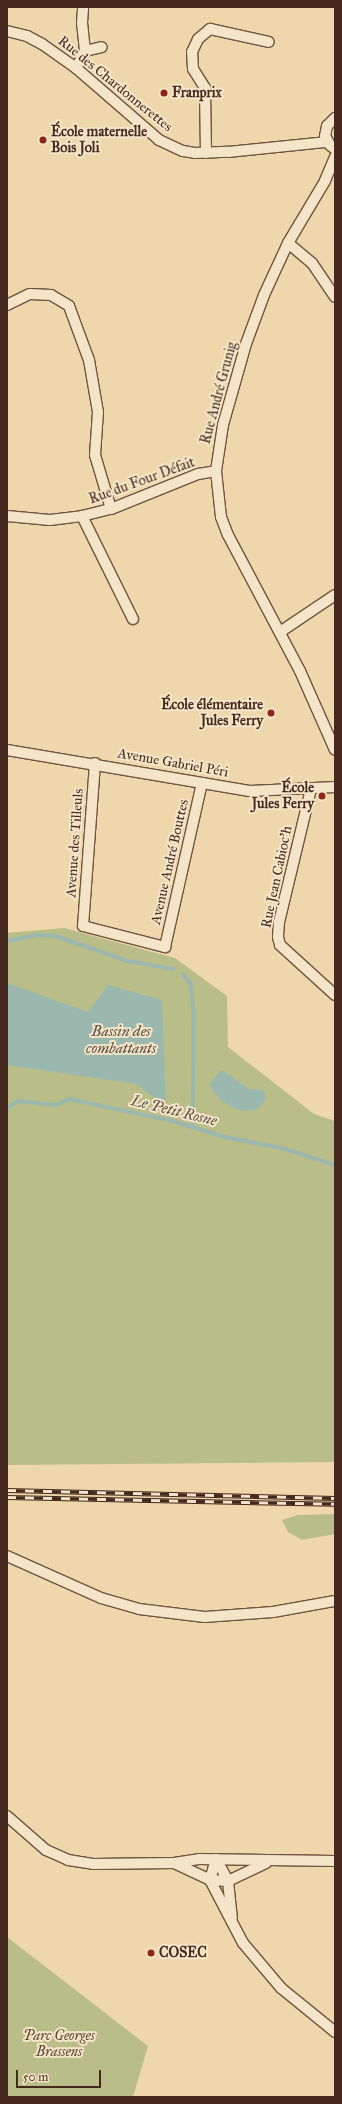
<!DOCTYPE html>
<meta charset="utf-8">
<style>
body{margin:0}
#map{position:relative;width:342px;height:2104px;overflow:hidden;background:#eed7aa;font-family:"IM FELL Great Primer",serif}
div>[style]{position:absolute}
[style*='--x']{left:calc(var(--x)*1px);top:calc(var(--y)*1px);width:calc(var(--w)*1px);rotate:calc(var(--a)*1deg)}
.green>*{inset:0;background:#b9be88}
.water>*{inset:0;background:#9bb8af}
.stream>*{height:3.5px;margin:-1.75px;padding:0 1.75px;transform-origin:1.75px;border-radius:1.75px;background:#9bb8af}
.roads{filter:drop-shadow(1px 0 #6f5441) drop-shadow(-1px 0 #6f5441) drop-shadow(0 1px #6f5441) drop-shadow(0 -1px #6f5441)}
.minor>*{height:10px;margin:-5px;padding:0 5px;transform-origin:5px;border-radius:5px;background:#f4e5c8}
.rail>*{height:4.5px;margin-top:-2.25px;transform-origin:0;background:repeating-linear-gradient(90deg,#f4e5c8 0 9px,#45291e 0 18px);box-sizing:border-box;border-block:1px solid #45291e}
.dots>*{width:11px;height:11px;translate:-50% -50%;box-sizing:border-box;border:2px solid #f4e5c8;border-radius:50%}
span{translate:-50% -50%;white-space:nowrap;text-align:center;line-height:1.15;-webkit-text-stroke:4px #f4e5c8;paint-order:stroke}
.street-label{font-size:14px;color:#45291e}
.poi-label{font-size:14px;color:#45291e;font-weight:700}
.left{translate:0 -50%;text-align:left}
.right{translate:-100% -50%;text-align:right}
.park-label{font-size:14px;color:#5c4733;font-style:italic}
.water-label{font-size:15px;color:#5a4d42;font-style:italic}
.frame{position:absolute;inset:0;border:8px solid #45291e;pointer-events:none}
.scale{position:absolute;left:16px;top:2070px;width:85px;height:18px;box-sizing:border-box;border:2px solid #45291e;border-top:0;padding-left:5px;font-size:12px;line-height:14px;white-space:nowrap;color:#45291e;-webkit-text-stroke:3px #f4e5c8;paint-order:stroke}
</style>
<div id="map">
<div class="green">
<i style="clip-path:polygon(64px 928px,175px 958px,227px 996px,228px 1047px,314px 1114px,335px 1121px,335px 1462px,7px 1465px,7px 933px)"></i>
<i style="clip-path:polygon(335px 1514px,335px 1534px,302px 1540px,288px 1532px,282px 1520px,298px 1515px)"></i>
<i style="clip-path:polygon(7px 1937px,148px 2046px,133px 2097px,7px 2097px)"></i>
</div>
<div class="water">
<i style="clip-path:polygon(7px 983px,88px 1012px,108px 985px,162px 1000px,166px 1107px,136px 1084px,7px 1065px)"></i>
<i style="clip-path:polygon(222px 1070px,249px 1089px,264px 1090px,266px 1099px,257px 1110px,240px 1111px,223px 1102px,211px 1089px,210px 1083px)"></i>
</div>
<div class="stream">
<i style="--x:7;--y:941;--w:33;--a:-11"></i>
<i style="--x:39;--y:935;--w:17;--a:3"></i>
<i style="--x:56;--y:936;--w:76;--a:19.1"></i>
<i style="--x:128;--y:961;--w:46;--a:10.1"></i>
<i style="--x:183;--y:974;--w:13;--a:51"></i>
<i style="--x:191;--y:984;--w:30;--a:84"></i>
<i style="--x:194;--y:1014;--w:113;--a:90.5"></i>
<i style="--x:7;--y:1108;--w:13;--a:-32"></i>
<i style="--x:18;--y:1101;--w:38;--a:6"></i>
<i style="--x:56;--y:1105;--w:14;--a:-25"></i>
<i style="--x:69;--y:1099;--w:102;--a:11.9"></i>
<i style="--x:169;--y:1120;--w:59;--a:16.9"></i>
<i style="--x:225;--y:1137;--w:62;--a:11.1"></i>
<i style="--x:286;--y:1149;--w:52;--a:18.1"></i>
</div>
<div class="roads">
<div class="minor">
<i style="--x:7;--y:31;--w:21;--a:14"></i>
<i style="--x:27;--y:36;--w:17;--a:28"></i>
<i style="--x:42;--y:44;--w:42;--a:35.2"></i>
<i style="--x:76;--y:68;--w:110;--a:40.9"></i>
<i style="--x:159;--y:140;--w:26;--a:25"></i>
<i style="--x:183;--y:151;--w:12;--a:9"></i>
<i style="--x:195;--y:153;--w:33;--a:-2"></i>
<i style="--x:228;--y:152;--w:100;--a:-5.8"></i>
<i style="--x:85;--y:51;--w:17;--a:-13"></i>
<i style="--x:76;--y:68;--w:19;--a:-62"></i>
<i style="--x:85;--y:51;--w:28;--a:-96"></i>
<i style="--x:82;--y:23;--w:16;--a:-86"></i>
<i style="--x:335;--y:118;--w:11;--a:135"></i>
<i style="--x:327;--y:126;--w:10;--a:101"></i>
<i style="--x:325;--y:136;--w:10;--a:61"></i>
<i style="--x:330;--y:145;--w:6;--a:39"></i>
<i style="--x:206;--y:153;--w:65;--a:-90.9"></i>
<i style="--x:205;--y:88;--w:22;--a:-122"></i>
<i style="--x:193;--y:69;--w:17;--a:-93"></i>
<i style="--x:192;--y:52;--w:14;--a:-65"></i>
<i style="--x:198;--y:39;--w:16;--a:-40"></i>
<i style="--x:210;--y:29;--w:60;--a:12.4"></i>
<i style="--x:335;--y:157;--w:26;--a:113"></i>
<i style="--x:325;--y:181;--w:72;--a:120.8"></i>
<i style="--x:288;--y:243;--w:57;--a:114.8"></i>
<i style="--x:264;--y:295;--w:52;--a:110.2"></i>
<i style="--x:246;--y:344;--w:84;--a:105.9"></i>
<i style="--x:223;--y:425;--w:47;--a:98.7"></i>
<i style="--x:216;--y:471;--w:46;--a:83.8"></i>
<i style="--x:221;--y:517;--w:19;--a:69"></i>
<i style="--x:228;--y:535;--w:154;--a:62.1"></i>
<i style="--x:300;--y:671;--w:86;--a:66.1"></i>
<i style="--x:288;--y:243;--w:31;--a:40"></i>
<i style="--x:312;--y:263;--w:41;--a:55.9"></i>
<i style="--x:7;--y:305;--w:25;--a:-26"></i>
<i style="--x:30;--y:294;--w:21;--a:3"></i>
<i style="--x:51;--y:295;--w:21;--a:31"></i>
<i style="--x:69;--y:306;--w:58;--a:69.7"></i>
<i style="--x:89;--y:360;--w:53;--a:80.2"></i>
<i style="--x:98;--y:412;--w:43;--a:94"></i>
<i style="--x:95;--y:455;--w:56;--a:73.5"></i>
<i style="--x:7;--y:516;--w:43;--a:5.3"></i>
<i style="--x:50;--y:520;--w:32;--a:-7"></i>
<i style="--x:82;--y:516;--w:30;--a:-14"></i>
<i style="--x:111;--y:509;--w:94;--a:-21.9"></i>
<i style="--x:198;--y:474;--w:18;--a:-9"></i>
<i style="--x:82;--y:516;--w:115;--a:63.7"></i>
<i style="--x:280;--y:632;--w:66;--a:-33.9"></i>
<i style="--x:7;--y:750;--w:246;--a:9.6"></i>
<i style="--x:250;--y:791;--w:85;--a:-2.7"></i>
<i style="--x:95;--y:763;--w:163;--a:94.2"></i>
<i style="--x:83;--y:926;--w:85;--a:14.4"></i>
<i style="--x:165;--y:947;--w:168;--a:-77.3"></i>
<i style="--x:311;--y:789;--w:137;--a:103.5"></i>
<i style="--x:279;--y:922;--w:15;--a:94"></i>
<i style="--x:278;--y:937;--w:8;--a:76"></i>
<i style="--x:280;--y:945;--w:74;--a:42.3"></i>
<i style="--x:7;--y:1556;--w:103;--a:24.1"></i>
<i style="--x:101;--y:1598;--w:40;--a:16"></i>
<i style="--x:139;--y:1609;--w:66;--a:6.9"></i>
<i style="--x:205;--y:1617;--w:68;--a:-4.2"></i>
<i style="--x:273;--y:1612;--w:63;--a:-10.1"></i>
<i style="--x:7;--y:1816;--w:52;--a:41.1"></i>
<i style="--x:46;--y:1850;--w:24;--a:24"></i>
<i style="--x:68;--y:1860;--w:25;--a:9"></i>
<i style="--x:93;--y:1864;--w:81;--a:-0.7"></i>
<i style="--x:174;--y:1863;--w:25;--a:-9"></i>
<i style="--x:199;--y:1859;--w:136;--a:0.8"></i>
<i style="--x:216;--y:1859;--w:22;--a:106"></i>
<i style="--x:210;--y:1880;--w:71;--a:62.4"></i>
<i style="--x:243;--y:1943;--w:59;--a:49.8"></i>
<i style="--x:281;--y:1988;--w:70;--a:39.2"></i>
<i style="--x:216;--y:1859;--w:25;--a:61"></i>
<i style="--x:228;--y:1881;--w:37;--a:84"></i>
<i style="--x:174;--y:1863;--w:40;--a:25"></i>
<i style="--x:210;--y:1880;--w:18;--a:3"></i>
<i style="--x:228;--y:1881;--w:42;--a:-25.3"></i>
</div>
</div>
<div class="rail">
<i style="--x:7;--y:1490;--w:328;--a:1.4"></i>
<i style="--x:7;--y:1497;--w:328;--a:1.2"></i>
</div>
<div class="dots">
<i style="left:164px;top:93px;background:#8f2418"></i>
<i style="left:43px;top:140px;background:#8f2418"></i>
<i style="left:271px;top:713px;background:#8f2418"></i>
<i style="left:322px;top:796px;background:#8f2418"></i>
<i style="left:151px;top:1953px;background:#8f2418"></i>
</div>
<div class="street-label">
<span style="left:115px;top:84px;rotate:39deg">Rue des Chardonnerettes</span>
<span style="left:219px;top:393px;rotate:-75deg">Rue André Grunig</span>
<span style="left:142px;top:481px;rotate:-20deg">Rue du Four Défait</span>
<span style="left:173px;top:763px;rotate:10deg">Avenue Gabriel Péri</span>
<span style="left:75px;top:843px;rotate:-86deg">Avenue des Tilleuls</span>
<span style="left:170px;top:862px;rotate:-77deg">Avenue André Bouttes</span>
<span style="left:277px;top:877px;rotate:-78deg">Rue Jean Cabioc'h</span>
</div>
<div class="poi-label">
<span class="left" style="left:172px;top:93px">Franprix</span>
<span class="left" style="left:51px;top:140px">École maternelle<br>Bois Joli</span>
<span class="right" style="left:263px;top:713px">École élémentaire<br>Jules Ferry</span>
<span class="right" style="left:314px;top:796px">École<br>Jules Ferry</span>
<span class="left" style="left:159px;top:1953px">COSEC</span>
</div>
<div class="park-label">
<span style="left:59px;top:2044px">Parc Georges<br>Brassens</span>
</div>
<div class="water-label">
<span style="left:121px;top:1040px">Bassin des<br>combattants</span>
<span style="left:174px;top:1111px;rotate:14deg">Le Petit Rosne</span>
</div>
<div class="frame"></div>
<div class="scale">50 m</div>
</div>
